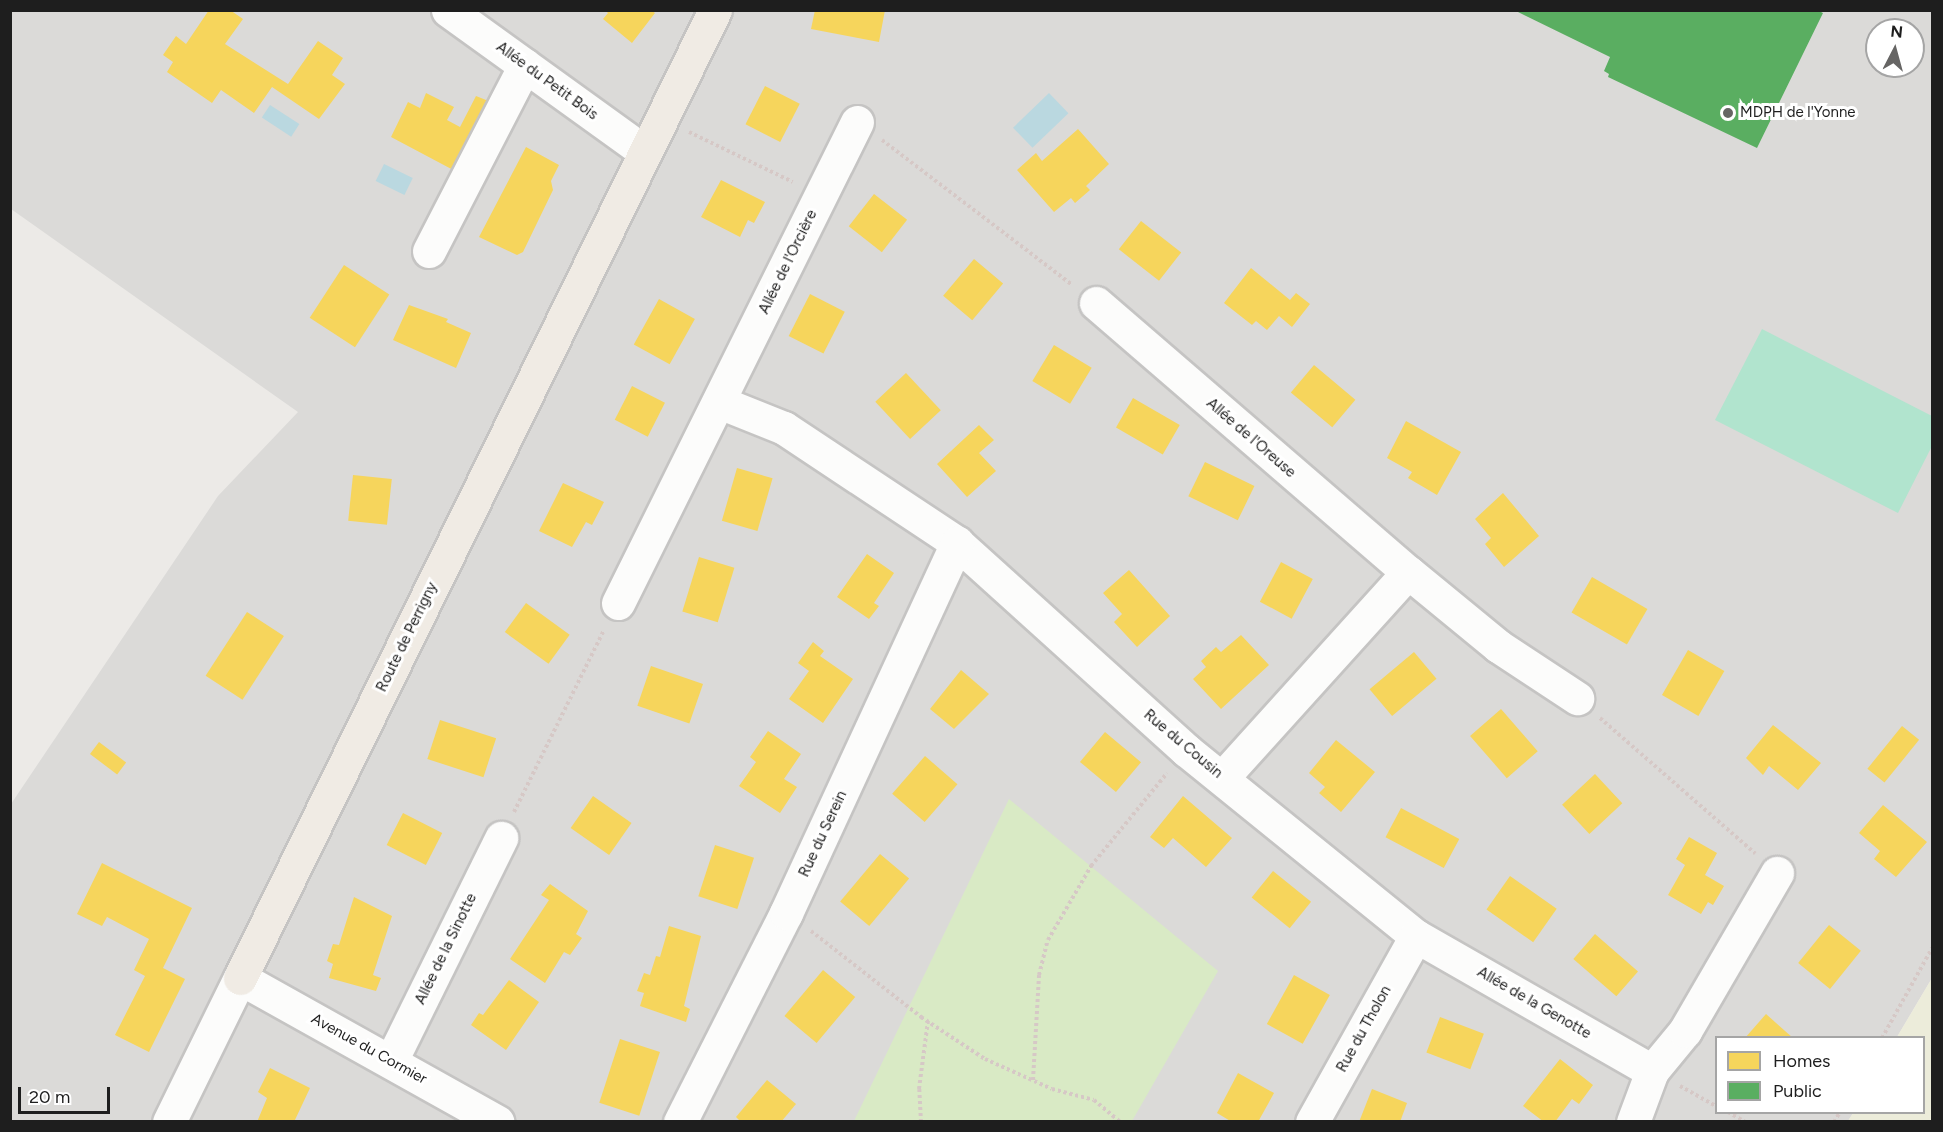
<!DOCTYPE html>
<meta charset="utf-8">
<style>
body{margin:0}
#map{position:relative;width:1943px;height:1132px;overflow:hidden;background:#eceae7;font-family:Figtree,sans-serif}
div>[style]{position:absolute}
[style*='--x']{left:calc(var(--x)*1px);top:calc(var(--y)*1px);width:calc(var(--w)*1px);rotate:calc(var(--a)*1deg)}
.residential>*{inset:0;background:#dbdad8}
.farmland>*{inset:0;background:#ececda}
.grass>*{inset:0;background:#d9eac5}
.pitch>*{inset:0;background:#b1e4ce}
.water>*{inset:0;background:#bad8e0;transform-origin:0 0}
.homes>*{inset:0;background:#f6d55c;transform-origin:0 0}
.public>*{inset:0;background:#5aae61}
.path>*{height:4px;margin-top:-2px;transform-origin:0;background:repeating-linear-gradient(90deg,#d6c8c6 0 3px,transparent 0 6px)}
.roads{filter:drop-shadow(2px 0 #c5c4c3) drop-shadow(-2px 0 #c5c4c3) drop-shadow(0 2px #c5c4c3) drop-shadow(0 -2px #c5c4c3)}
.minor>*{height:33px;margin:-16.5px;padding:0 16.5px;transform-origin:16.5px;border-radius:16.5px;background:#fcfcfb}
.major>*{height:33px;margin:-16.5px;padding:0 16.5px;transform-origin:16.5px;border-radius:16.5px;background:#f0ebe4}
.dots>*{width:16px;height:16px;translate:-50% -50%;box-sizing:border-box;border:3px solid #fff;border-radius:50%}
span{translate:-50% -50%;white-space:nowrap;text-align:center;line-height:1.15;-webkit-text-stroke:6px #fff;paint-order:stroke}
.street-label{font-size:15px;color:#1e1e1e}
.poi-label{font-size:15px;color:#1e1e1e}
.left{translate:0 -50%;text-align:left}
.frame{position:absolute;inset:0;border:12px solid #1e1e1e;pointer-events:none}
.legend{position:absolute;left:1715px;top:1036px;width:210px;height:78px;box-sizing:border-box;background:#fff;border:2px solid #a5a5a5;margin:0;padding:8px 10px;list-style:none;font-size:18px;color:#1e1e1e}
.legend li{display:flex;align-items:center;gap:12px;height:30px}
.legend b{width:30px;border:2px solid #a5a5a5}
.north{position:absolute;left:1865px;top:18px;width:60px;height:60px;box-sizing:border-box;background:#fff;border:2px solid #a5a5a5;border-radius:50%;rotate:6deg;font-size:16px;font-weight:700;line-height:24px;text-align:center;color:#1e1e1e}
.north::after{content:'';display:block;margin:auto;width:21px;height:27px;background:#666564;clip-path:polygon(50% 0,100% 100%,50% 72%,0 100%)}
.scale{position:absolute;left:18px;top:1087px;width:92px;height:27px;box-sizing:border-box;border:3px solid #1e1e1e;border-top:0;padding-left:8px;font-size:18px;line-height:21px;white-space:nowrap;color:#1e1e1e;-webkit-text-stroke:4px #fff;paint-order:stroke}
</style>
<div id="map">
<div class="residential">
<i style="clip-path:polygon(evenodd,11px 11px,1932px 11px,1932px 978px,1897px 1037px,1716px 1038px,1716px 1112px,1853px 1113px,1848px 1121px,11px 1121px,11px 804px,218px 496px,298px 412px,11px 209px,11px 11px,1877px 30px,1913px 30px,1913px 66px,1877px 66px,1877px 30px)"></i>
</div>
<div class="farmland">
<i style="clip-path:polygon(1932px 978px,1932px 1121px,1848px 1121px,1853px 1113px,1924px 1112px,1924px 1038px,1897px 1037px)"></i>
</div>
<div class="grass">
<i style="clip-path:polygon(1009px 799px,1218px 971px,1132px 1121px,854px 1121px)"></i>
</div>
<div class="pitch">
<i style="clip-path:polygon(1762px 329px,1932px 416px,1932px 446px,1898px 513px,1715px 420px)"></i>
</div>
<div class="water">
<i style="left:1049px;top:93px;width:28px;height:50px;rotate:46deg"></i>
<i style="left:270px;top:105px;width:35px;height:15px;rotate:33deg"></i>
<i style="left:384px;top:164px;width:32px;height:19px;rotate:26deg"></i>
</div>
<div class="homes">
<i style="clip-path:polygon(209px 10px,230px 10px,243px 19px,225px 44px,288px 84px,318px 41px,343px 58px,332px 75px,345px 84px,319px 119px,272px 87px,254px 113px,221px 90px,212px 103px,167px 72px,173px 62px,163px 55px,176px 36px,186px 44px)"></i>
<i style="clip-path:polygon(605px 10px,651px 10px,655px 13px,632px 43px,603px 19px,608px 13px)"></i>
<i style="clip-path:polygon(815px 10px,885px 10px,879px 42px,811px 29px)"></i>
<i style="left:765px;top:86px;width:39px;height:43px;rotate:27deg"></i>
<i style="clip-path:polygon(426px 93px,454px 107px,447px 120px,460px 127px,476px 96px,491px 102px,457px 172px,391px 137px,408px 102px,420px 108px)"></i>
<i style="clip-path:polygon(1078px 129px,1109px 164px,1086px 186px,1090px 190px,1075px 203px,1071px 198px,1054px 212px,1017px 170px,1036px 153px,1042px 161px)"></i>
<i style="clip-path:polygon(526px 147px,559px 165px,551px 181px,553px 190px,523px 252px,517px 255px,479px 237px)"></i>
<i style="clip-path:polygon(721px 180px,765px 202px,754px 223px,748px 220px,740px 237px,701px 217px)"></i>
<i style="left:874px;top:194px;width:42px;height:41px;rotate:38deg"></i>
<i style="left:1141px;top:221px;width:51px;height:36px;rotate:38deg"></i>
<i style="left:974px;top:259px;width:38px;height:48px;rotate:40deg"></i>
<i style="left:344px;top:265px;width:54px;height:63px;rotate:33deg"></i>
<i style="clip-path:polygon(1251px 268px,1290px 300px,1296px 293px,1310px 304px,1292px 327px,1279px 316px,1267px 330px,1256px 321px,1252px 325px,1224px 303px)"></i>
<i style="left:810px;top:294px;width:39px;height:47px;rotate:27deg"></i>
<i style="left:659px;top:299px;width:41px;height:52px;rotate:29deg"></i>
<i style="clip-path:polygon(409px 305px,448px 319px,446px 322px,471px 333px,456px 368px,393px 340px)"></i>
<i style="left:1054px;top:345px;width:44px;height:42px;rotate:31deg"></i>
<i style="left:1314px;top:365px;width:54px;height:36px;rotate:40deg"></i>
<i style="left:906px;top:373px;width:51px;height:42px;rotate:47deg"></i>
<i style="left:632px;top:386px;width:37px;height:38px;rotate:27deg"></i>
<i style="left:1133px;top:398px;width:54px;height:34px;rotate:30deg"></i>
<i style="clip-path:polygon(1406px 421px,1461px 452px,1437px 495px,1408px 478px,1412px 472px,1387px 458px)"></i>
<i style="clip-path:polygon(979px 425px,994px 440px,979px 453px,996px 471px,967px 497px,937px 464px)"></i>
<i style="left:1205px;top:462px;width:55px;height:38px;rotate:26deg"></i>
<i style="left:737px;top:468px;width:37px;height:55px;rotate:16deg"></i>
<i style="left:353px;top:475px;width:39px;height:46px;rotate:6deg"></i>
<i style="clip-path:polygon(563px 483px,604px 502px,592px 525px,586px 522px,572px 547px,539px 531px)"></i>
<i style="clip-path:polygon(1503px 493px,1539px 536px,1504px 567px,1485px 544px,1491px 538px,1475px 519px)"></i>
<i style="clip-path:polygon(867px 554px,894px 573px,874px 603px,879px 606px,869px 619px,837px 597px)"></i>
<i style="left:699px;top:557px;width:37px;height:57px;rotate:17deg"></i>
<i style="left:1281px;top:562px;width:36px;height:45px;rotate:28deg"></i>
<i style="clip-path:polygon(1129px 570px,1170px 616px,1137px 647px,1114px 622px,1122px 614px,1103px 593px)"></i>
<i style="left:1592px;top:577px;width:64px;height:41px;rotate:30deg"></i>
<i style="left:526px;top:603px;width:54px;height:36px;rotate:36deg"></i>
<i style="left:247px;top:612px;width:44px;height:76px;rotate:33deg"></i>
<i style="clip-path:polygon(1241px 635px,1269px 665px,1221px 709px,1193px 679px,1206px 667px,1201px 661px,1216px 647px,1221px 652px)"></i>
<i style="clip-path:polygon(813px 642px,824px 651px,820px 656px,853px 679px,823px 723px,789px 699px,809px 671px,798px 663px)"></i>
<i style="left:1688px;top:650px;width:42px;height:52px;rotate:30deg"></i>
<i style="left:1414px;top:652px;width:35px;height:58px;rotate:50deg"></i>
<i style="left:651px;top:666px;width:55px;height:42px;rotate:19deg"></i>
<i style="clip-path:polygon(961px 670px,989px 694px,954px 729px,930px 709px)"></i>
<i style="left:1501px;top:709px;width:56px;height:41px;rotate:49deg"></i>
<i style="left:440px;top:720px;width:59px;height:41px;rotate:18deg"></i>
<i style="clip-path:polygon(1773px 725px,1821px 763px,1798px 790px,1769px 766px,1763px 775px,1746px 758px)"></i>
<i style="left:1902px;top:726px;width:22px;height:55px;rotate:39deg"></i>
<i style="clip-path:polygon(768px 731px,801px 754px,784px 779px,797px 787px,780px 813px,739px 786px,756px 762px,750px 757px)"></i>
<i style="left:1105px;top:732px;width:47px;height:39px;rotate:40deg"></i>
<i style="clip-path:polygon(1336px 740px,1375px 772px,1341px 812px,1319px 793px,1325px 787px,1309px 773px)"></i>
<i style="left:99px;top:742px;width:34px;height:15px;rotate:37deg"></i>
<i style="left:925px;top:756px;width:43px;height:50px;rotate:41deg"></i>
<i style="left:1595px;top:774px;width:40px;height:45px;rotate:47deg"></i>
<i style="left:593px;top:796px;width:47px;height:39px;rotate:35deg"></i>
<i style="clip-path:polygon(1183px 796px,1232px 838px,1206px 867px,1173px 838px,1164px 848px,1150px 837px)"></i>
<i style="clip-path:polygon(1883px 805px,1927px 842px,1896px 877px,1874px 859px,1880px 851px,1859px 833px)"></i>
<i style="left:1401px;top:808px;width:66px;height:33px;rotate:28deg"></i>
<i style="left:403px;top:813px;width:44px;height:36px;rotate:27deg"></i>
<i style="clip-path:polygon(1689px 837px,1717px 853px,1705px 875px,1724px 886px,1713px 905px,1708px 902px,1701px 914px,1668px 895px,1685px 865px,1676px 859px)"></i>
<i style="left:715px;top:845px;width:41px;height:54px;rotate:18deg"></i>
<i style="left:880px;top:854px;width:38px;height:62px;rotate:40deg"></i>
<i style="clip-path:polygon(102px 863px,192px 908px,163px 968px,185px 979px,149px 1052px,115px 1035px,145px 976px,134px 970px,149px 939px,107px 917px,102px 926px,77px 914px)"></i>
<i style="left:1273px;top:871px;width:49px;height:34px;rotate:39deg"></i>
<i style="left:1510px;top:876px;width:57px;height:41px;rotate:35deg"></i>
<i style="clip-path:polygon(550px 884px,588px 911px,576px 934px,582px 938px,570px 955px,564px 952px,545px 983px,510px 959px,549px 900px,541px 895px)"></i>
<i style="clip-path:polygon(354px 897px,392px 916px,373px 975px,381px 978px,376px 991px,329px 978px,333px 964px,327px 961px,333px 944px,339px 945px)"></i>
<i style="left:1829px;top:925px;width:41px;height:49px;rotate:39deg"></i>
<i style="clip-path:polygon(669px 926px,701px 936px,684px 1006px,690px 1009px,686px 1022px,640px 1006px,644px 993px,637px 991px,644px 973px,650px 975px,656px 956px,660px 957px)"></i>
<i style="left:1595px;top:934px;width:57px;height:33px;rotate:41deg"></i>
<i style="left:823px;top:970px;width:42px;height:60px;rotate:40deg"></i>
<i style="left:1294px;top:975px;width:41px;height:56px;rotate:29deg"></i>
<i style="clip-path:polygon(509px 980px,539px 1002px,506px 1050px,471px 1025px,479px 1013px,483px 1015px)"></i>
<i style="clip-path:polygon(1766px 1014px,1793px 1038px,1745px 1038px)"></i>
<i style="left:1440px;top:1017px;width:47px;height:38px;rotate:21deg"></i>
<i style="left:620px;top:1039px;width:42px;height:67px;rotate:18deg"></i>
<i style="clip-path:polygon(1560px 1059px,1593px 1085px,1579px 1104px,1572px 1099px,1555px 1122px,1544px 1122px,1523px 1106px)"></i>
<i style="clip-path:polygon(270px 1068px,310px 1088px,294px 1122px,257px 1122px,267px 1098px,258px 1092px)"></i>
<i style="clip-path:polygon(1238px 1073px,1274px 1093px,1258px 1122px,1232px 1122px,1217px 1113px)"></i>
<i style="clip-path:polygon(767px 1080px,796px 1104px,781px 1122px,741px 1122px,736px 1117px)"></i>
<i style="clip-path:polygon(1372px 1089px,1407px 1103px,1400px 1122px,1359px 1122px)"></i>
</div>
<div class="public">
<i style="clip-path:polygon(1514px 10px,1817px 10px,1823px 13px,1757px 148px,1608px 77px,1609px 74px,1604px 71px,1610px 57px)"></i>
</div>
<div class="path">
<i style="--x:689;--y:132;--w:115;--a:25.7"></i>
<i style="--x:882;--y:140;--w:239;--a:37.3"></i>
<i style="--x:1600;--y:718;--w:206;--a:41.1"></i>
<i style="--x:514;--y:812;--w:203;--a:-63.7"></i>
<i style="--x:811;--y:931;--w:140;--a:38"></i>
<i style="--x:921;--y:1017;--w:77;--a:33.3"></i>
<i style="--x:985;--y:1059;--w:73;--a:24.1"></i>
<i style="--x:1052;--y:1089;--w:43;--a:14.7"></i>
<i style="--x:1094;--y:1100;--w:34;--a:40"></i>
<i style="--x:1882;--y:1038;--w:103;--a:-60.9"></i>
<i style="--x:1033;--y:1080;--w:105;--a:-86.7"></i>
<i style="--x:1039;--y:975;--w:36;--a:-76"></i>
<i style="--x:1048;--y:940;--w:86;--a:-59.8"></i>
<i style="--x:1091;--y:866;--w:120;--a:-50.7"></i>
<i style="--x:1680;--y:1086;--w:41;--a:29.1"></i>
<i style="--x:1728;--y:1112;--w:20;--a:30"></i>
<i style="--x:921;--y:1122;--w:33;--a:-93"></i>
<i style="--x:919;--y:1089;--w:69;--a:-82.5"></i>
<i style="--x:1834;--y:1122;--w:12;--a:-59"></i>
</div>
<div class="roads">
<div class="minor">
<i style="--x:448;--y:10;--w:243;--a:35.8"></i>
<i style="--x:429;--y:251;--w:209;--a:-62.7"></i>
<i style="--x:1096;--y:303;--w:412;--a:40.8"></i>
<i style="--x:1408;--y:572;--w:117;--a:39.4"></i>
<i style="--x:1498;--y:646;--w:95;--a:33.4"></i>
<i style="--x:719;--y:402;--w:70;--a:21.8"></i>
<i style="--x:784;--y:428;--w:208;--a:33.6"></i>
<i style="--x:957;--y:543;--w:309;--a:42.1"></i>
<i style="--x:1186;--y:750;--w:296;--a:39"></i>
<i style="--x:1416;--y:936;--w:272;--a:29.8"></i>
<i style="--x:618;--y:603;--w:537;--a:-63.58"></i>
<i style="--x:1223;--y:777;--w:276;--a:-47.9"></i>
<i style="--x:391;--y:1061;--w:249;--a:-63.7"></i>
<i style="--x:169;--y:1122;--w:161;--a:-63.8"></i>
<i style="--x:240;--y:978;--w:295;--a:29.2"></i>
<i style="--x:680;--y:1122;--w:234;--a:-63.1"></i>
<i style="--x:786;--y:913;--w:408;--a:-65.2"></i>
<i style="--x:1312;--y:1122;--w:213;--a:-60.8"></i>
<i style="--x:1633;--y:1122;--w:54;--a:-69.6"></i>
<i style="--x:1652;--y:1071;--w:52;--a:-50.5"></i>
<i style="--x:1685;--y:1031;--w:183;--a:-59.8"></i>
</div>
<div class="major">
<i style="--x:240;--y:978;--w:1078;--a:-63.86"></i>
</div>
</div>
<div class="dots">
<i style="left:1728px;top:113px;background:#666564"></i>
</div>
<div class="street-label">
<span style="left:547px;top:81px;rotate:36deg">Allée du Petit Bois</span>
<span style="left:788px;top:262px;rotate:-64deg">Allée de l'Orcière</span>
<span style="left:1251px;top:438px;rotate:41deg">Allée de l'Oreuse</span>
<span style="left:407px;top:637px;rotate:-64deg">Route de Perrigny</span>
<span style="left:1183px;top:744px;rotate:40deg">Rue du Cousin</span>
<span style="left:823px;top:834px;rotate:-65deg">Rue du Serein</span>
<span style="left:446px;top:949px;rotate:-64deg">Allée de la Sinotte</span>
<span style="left:1534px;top:1003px;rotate:30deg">Allée de la Genotte</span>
<span style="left:1364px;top:1029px;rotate:-61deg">Rue du Tholon</span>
<span style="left:369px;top:1049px;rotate:29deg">Avenue du Cormier</span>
</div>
<div class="poi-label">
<span class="left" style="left:1740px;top:113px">MDPH de l'Yonne</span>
</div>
<div class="frame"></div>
<ul class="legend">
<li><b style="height:16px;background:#f6d55c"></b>Homes</li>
<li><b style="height:16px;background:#5aae61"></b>Public</li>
</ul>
<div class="north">N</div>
<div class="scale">20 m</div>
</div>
